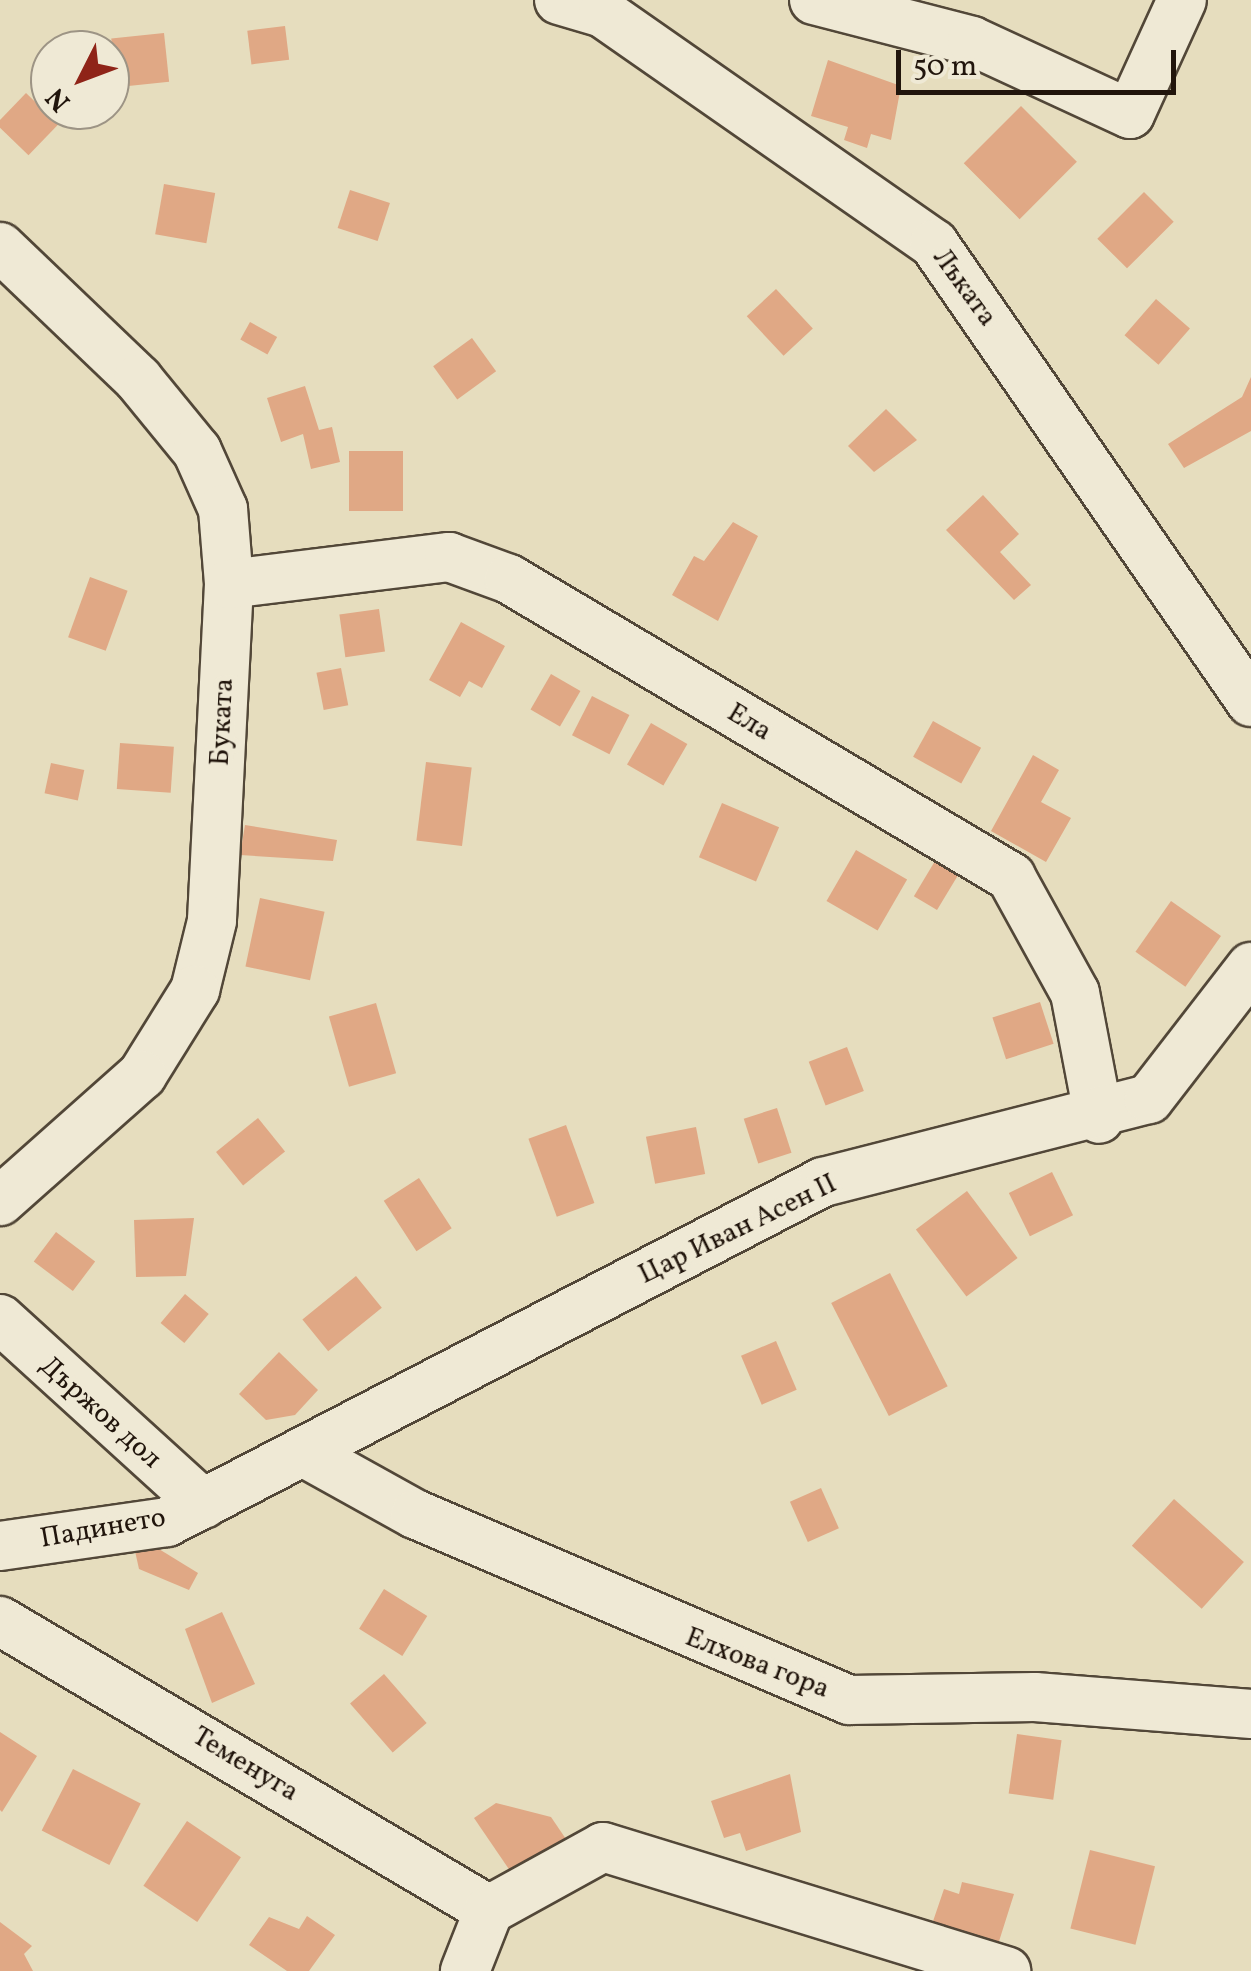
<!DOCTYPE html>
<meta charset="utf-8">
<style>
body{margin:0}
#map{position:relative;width:1251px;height:1971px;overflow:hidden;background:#e6ddbe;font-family:Vollkorn,serif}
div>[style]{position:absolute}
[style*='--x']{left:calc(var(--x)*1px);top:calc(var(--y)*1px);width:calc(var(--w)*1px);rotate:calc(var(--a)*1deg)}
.building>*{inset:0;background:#e0a885;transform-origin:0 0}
.roads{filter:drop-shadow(2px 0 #524738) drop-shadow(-2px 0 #524738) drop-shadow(0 2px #524738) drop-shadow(0 -2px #524738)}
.minor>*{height:48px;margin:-24px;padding:0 24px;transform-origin:24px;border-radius:24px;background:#efe9d5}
span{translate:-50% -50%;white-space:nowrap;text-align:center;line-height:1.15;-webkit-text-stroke:10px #efe9d5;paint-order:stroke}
.street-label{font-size:28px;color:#21150c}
.north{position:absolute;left:30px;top:30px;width:100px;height:100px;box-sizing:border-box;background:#efe9d5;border:2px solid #9d9485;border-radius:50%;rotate:228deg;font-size:28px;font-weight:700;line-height:40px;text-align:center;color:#21150c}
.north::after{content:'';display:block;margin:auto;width:35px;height:45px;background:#8f2418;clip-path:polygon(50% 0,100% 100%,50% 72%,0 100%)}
.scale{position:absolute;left:896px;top:50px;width:280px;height:45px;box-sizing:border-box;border:5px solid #21150c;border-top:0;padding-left:12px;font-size:30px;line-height:35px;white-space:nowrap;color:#21150c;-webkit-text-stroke:8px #efe9d5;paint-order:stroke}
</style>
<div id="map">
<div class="building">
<i style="left:285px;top:26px;width:34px;height:38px;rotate:83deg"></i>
<i style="left:164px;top:33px;width:49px;height:53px;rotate:84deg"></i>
<i style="clip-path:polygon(828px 60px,901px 86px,891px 140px,871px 134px,867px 148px,844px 140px,848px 127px,811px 116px)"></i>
<i style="left:26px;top:93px;width:45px;height:43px;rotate:44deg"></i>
<i style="left:1021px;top:106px;width:79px;height:81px;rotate:45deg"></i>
<i style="left:164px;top:184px;width:52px;height:51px;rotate:10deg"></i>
<i style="left:350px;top:190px;width:42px;height:40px;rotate:18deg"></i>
<i style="left:1144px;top:192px;width:42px;height:66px;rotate:45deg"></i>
<i style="left:776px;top:289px;width:54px;height:40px;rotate:47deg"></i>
<i style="left:1156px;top:299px;width:45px;height:48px;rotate:41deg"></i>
<i style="left:250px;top:322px;width:31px;height:20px;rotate:29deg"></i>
<i style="left:472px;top:338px;width:41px;height:48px;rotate:54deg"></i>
<i style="clip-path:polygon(1251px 377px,1251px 431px,1184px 468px,1168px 444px,1242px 397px)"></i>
<i style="clip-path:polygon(305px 386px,319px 430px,332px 427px,340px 462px,311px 469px,303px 434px,281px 442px,267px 398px)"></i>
<i style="clip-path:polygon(886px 409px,917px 440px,874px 472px,848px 446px)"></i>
<i style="left:349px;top:451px;width:54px;height:60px"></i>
<i style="clip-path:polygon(983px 495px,1019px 534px,1000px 552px,1031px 585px,1014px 600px,946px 530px)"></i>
<i style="clip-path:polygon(733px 522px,758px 536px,718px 621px,672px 595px,694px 556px,704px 561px)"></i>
<i style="left:90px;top:577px;width:40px;height:64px;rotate:20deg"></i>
<i style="left:379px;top:609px;width:43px;height:40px;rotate:82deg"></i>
<i style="clip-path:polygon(461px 622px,505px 646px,482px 688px,469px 681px,460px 697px,429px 680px)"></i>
<i style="left:341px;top:668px;width:38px;height:25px;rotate:79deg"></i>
<i style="left:551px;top:674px;width:34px;height:41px;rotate:30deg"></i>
<i style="left:592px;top:696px;width:42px;height:44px;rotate:27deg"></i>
<i style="left:933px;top:721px;width:55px;height:41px;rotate:29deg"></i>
<i style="left:651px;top:723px;width:42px;height:48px;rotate:30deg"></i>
<i style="left:120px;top:743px;width:54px;height:46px;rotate:4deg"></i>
<i style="clip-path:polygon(1033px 755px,1059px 770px,1041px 802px,1071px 818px,1046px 862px,991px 831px)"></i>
<i style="left:426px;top:762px;width:46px;height:79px;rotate:7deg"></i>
<i style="left:51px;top:763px;width:34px;height:31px;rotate:12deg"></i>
<i style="left:722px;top:803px;width:62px;height:59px;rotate:23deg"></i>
<i style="clip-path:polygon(245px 825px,337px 840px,333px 861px,240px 855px)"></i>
<i style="left:856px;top:850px;width:59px;height:59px;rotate:30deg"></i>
<i style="left:935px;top:861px;width:27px;height:41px;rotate:31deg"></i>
<i style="left:260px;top:898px;width:66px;height:70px;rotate:12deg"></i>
<i style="left:1171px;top:901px;width:61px;height:62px;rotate:35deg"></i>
<i style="left:1040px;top:1002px;width:44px;height:50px;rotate:72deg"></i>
<i style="left:376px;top:1003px;width:73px;height:49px;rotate:74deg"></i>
<i style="left:847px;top:1047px;width:47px;height:41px;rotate:69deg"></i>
<i style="left:777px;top:1108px;width:47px;height:35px;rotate:72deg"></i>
<i style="left:258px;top:1118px;width:43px;height:54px;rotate:51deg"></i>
<i style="left:566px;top:1125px;width:83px;height:40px;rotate:70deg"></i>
<i style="left:696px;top:1127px;width:48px;height:51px;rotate:79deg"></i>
<i style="left:1052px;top:1172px;width:48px;height:48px;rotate:64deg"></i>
<i style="left:419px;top:1178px;width:60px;height:42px;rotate:57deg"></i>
<i style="left:967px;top:1191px;width:84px;height:64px;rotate:53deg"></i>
<i style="clip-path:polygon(194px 1218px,186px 1276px,136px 1277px,134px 1220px)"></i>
<i style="left:56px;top:1232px;width:49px;height:37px;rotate:37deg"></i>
<i style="left:890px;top:1273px;width:127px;height:66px;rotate:63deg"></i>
<i style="left:356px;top:1276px;width:41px;height:69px;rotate:51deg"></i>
<i style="left:185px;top:1294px;width:31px;height:38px;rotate:40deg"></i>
<i style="left:776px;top:1341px;width:53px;height:38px;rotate:67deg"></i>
<i style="clip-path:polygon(279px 1352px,318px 1390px,295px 1415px,266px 1420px,239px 1394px)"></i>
<i style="left:821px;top:1488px;width:44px;height:34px;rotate:66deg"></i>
<i style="left:1174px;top:1499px;width:94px;height:63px;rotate:42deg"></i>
<i style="clip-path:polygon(154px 1546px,198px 1573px,189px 1590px,139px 1569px,135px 1551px)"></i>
<i style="left:384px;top:1589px;width:51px;height:47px;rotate:32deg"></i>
<i style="clip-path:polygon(222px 1612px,255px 1684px,212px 1703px,185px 1629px)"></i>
<i style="left:384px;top:1674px;width:65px;height:45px;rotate:49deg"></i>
<i style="clip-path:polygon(0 1732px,37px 1756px,2px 1812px,0 1810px)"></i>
<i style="left:1017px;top:1734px;width:45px;height:60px;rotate:8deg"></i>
<i style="left:73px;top:1769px;width:76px;height:69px;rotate:27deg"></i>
<i style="clip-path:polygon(790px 1774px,801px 1832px,746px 1851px,740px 1833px,724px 1838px,711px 1801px)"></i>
<i style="clip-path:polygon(496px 1803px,551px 1817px,570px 1845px,517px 1881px,474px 1818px)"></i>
<i style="left:187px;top:1821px;width:65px;height:78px;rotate:34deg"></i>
<i style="left:1090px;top:1850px;width:67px;height:81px;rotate:14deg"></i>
<i style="clip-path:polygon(962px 1882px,1014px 1894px,995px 1954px,929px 1933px,944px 1889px,959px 1894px)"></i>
<i style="clip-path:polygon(307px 1916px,335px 1935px,309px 1971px,287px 1971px,249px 1945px,269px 1917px,299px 1929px)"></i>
<i style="clip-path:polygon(0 1922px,32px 1946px,24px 1954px,33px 1971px,0 1971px)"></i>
</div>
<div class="roads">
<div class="minor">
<i style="--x:559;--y:0;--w:46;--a:16.5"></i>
<i style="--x:603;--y:13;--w:404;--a:34.9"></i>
<i style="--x:934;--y:244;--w:557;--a:55.31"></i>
<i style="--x:814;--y:0;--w:163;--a:14.5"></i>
<i style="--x:972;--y:41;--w:174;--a:24.8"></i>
<i style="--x:1130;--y:114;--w:125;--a:-65.5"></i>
<i style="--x:0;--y:247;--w:191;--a:43.7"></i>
<i style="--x:138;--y:379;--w:93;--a:50.7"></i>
<i style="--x:197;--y:451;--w:64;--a:65.9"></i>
<i style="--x:223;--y:509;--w:75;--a:85.4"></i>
<i style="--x:229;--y:584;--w:337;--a:92.9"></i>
<i style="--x:212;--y:921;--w:71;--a:103.8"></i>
<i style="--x:195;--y:990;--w:100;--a:121.9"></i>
<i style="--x:142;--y:1075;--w:190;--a:138.4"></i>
<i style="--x:229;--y:584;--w:222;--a:-7"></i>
<i style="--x:449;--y:557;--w:64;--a:20.1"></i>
<i style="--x:509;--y:579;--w:584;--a:30.69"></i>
<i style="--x:1011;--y:877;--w:132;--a:61.1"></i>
<i style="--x:1075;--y:993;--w:128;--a:79.2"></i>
<i style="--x:0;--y:1319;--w:275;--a:42.3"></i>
<i style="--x:303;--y:1452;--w:128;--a:29"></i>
<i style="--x:415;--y:1514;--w:472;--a:23.2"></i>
<i style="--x:849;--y:1700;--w:186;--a:-0.9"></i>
<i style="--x:1035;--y:1697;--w:217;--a:4.5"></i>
<i style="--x:0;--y:1546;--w:169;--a:-8.2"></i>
<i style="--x:167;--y:1522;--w:739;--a:-27.4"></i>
<i style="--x:823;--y:1182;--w:336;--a:-14.3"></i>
<i style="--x:1149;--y:1099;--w:167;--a:-52.3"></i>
<i style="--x:0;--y:1621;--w:568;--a:30.58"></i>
<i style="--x:489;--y:1910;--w:66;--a:111.5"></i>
<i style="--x:489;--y:1910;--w:130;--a:-28.9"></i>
<i style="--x:603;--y:1847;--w:422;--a:17.1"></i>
</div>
</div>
<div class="street-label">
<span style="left:964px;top:288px;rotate:54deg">Лъката</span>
<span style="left:223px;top:722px;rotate:-87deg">Буката</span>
<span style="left:749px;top:723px;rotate:31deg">Ела</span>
<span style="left:738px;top:1230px;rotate:-26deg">Цар Иван Асен II</span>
<span style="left:100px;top:1413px;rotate:42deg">Държов дол</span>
<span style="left:103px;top:1529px;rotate:-10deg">Падинето</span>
<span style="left:757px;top:1664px;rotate:21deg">Елхова гора</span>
<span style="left:245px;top:1765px;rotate:31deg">Теменуга</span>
</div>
<div class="north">N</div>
<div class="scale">50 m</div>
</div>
